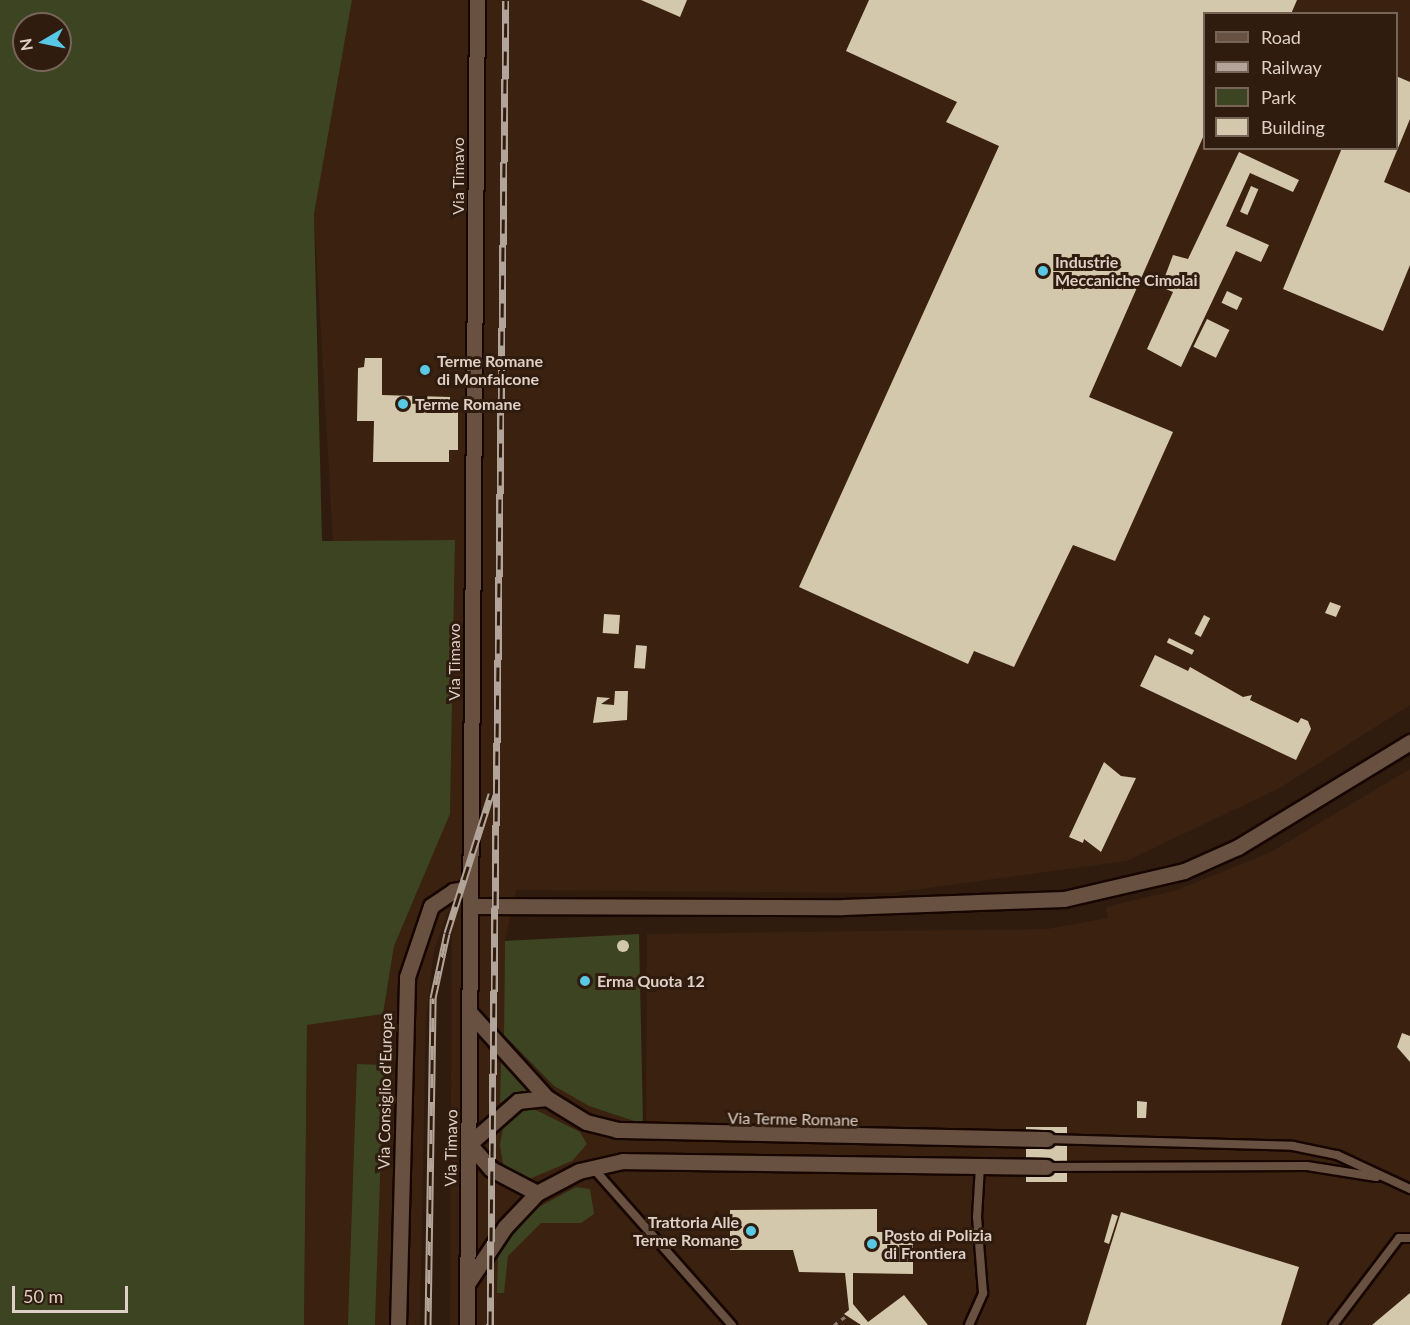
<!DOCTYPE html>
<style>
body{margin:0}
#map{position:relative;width:1410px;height:1325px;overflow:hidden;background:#301c0e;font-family:Lato,sans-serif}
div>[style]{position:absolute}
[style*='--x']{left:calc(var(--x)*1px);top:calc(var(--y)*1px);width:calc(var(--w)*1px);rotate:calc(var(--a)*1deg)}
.built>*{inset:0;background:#3b210f}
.green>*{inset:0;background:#3d4422;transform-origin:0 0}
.building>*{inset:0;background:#d4c8ac;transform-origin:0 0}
.round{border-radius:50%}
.path>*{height:3px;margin-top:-1.5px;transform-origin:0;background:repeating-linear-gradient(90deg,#8b7a6f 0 4.5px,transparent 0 9px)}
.roads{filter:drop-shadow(2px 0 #170600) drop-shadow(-2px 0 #170600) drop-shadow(0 2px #170600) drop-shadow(0 -2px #170600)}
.lane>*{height:8px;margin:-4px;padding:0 4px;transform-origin:4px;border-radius:4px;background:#695142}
.street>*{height:15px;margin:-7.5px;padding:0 7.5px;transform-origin:7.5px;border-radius:7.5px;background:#695142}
.rail>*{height:7px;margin-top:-3.5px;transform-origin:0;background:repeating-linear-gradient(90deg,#301c0e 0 14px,#b3a499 0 28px);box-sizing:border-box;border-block:2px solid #b3a499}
.dots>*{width:16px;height:16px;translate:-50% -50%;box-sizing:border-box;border:3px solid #301c0e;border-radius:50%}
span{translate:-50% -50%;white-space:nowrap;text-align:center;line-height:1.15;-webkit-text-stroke:6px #301c0e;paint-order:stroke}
.street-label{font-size:16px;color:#ded0c7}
.poi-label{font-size:16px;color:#ded0c7;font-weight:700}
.left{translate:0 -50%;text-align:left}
.right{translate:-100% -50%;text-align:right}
.legend{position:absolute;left:1203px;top:12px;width:195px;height:138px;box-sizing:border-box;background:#301c0e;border:2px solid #766458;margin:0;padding:8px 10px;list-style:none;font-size:18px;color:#ded0c7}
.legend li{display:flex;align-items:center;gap:12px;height:30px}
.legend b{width:30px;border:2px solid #766458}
.north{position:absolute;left:12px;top:12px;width:60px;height:60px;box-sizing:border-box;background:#301c0e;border:2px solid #766458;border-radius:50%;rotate:261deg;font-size:16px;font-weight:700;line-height:24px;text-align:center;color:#ded0c7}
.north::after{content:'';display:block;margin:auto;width:21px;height:27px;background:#59c8e4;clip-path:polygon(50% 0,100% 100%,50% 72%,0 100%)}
.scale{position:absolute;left:12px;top:1286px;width:116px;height:27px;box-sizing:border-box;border:3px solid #ded0c7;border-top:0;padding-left:8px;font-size:18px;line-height:21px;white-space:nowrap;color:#ded0c7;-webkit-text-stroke:4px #301c0e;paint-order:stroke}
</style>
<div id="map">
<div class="built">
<i style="clip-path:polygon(evenodd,352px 0,1410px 0,1410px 705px,1278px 789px,1126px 861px,890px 893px,516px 890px,505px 941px,504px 1035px,554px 1086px,589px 1106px,646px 1125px,647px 934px,1047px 929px,1108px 918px,1106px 907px,1177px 890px,1271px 852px,1410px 769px,1410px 1325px,450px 1325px,452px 901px,434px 951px,426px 1016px,420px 1325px,304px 1325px,307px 1025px,383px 1014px,394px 946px,450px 814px,455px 540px,333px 541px,314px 214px,352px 0,1204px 14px,1396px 14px,1396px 148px,1204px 148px,1204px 14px)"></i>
</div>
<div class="green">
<i style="clip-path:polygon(evenodd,0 0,352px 0,314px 214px,322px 541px,455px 540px,450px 814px,394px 946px,383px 1014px,307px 1025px,304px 1325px,0 1325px,0 0,24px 24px,60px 24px,60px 60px,24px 60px,24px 24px)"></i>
<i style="clip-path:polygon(639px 934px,643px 1124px,589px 1106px,554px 1086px,504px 1035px,505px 941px)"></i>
<i style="clip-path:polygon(501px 1061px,530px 1090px,500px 1103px)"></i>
<i style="left:357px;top:1064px;width:27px;height:261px;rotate:2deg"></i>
<i style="clip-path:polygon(532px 1108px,580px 1132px,587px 1144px,572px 1161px,527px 1180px,503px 1164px,500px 1145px,503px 1127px,514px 1113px)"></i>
<i style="clip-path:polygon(576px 1187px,590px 1189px,594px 1214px,581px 1223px,541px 1223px,508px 1256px,504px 1293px,497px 1293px,498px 1257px,511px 1237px,535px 1209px)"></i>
</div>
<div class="building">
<i style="clip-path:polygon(641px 0,687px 0,680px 17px)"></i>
<i style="clip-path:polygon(869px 0,1297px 0,1291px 14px,1204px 14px,1204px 135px,1089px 397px,1173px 432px,1115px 561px,1073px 545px,1014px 667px,974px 651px,968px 664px,799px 587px,999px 146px,946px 122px,957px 102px,846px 51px)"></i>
<i style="clip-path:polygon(1396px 76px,1410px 82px,1410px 119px,1384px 182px,1410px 193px,1410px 265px,1383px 331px,1283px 289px,1342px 148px,1396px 148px)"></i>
<i style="clip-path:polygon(1239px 152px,1299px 180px,1293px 192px,1250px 173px,1226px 226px,1269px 245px,1261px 262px,1236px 251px,1181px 367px,1147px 349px,1173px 292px,1161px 287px,1173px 255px,1188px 259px)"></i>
<i style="left:1251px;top:186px;width:8px;height:28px;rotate:23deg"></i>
<i style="left:1227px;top:291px;width:17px;height:13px;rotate:25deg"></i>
<i style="left:1207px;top:319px;width:25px;height:31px;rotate:26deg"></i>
<i style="clip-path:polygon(365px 358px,382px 358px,382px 395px,450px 397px,450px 412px,458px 411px,458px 450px,449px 450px,449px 462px,373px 462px,374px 421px,357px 421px,358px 368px,364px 367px)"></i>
<i style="clip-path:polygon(1330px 602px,1341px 606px,1336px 617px,1325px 613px)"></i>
<i style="left:604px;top:614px;width:16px;height:19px;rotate:4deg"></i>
<i style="left:1204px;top:615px;width:7px;height:21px;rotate:27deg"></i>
<i style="left:1169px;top:638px;width:28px;height:5px;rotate:26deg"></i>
<i style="left:636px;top:645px;width:11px;height:23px;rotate:5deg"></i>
<i style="clip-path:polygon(1155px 655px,1188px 671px,1190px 667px,1243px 697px,1252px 695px,1250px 700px,1298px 723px,1301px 718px,1308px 721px,1311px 729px,1296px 760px,1140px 686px)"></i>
<i style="clip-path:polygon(615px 691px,628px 691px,627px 720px,593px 723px,597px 697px,610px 698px,601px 704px,614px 705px)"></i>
<i style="clip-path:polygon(1104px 762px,1121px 776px,1136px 778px,1101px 852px,1084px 839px,1083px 843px,1069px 837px)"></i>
<i class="round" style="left:617px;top:940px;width:12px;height:12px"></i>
<i style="clip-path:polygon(1402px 1033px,1410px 1036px,1410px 1062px,1397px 1047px)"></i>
<i style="clip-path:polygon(1137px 1101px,1147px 1102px,1146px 1118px,1137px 1118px)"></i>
<i style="left:1026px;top:1127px;width:41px;height:55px"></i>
<i style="clip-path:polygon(877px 1209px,877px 1232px,913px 1232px,913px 1274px,853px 1273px,853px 1304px,868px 1322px,904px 1295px,928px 1325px,861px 1325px,844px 1314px,849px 1310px,845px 1273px,799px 1272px,793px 1250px,730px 1250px,730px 1210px)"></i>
<i style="clip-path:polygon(1121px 1212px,1299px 1267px,1281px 1325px,1086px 1325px)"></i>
<i style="clip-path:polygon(1112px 1214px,1118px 1216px,1109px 1244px,1104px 1242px)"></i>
<i style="clip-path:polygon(1410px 1293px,1410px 1325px,1372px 1325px)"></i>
</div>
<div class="path">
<i style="--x:834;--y:1325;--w:15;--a:-37"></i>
</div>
<div class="roads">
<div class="lane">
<i style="--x:1047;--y:1139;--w:246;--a:1.6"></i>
<i style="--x:1293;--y:1146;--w:45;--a:11.6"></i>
<i style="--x:1337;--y:1155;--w:81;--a:25"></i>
<i style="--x:1046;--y:1167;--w:261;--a:-0.2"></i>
<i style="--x:1307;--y:1166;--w:70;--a:9.1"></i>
<i style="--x:593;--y:1168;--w:210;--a:48.5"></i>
<i style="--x:969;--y:1325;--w:35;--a:-66"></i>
<i style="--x:983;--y:1293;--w:76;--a:-94.5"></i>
<i style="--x:977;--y:1217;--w:51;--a:-86.6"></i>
<i style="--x:1333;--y:1325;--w:109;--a:-52.8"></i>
<i style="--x:1399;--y:1238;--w:11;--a:0"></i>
</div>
<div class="street">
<i style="--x:470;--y:906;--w:373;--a:0.2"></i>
<i style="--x:843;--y:907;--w:221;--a:-2.1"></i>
<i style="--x:1064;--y:899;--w:123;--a:-13.1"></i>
<i style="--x:1184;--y:871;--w:59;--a:-24"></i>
<i style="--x:1238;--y:847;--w:202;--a:-31.4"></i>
<i style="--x:471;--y:1014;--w:113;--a:47.9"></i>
<i style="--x:547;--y:1098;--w:46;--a:31.6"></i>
<i style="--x:586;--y:1122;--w:32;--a:14"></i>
<i style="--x:617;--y:1130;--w:430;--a:1.2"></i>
<i style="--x:537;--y:1193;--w:52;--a:-152.4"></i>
<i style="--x:491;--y:1169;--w:33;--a:-131"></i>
<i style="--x:469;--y:1144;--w:65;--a:-41.3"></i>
<i style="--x:518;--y:1101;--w:29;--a:-6"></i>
<i style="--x:467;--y:1284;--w:69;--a:-56.3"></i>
<i style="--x:505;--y:1227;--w:47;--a:-46.7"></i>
<i style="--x:537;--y:1193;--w:47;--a:-27.6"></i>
<i style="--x:579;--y:1171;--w:45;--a:-12.8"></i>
<i style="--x:623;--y:1161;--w:423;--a:0.8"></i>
<i style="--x:398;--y:1325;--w:348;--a:-88.5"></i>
<i style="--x:407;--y:977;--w:75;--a:-71.3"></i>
<i style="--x:431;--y:906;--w:27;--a:-34"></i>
<i style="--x:453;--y:891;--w:17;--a:-10"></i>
<i style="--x:467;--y:1325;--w:1325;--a:-89.57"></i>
</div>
</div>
<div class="rail">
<i style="--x:428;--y:1325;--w:327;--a:-89.1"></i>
<i style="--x:433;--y:998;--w:66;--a:-77.8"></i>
<i style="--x:447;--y:933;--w:146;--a:-72.4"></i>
<i style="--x:490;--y:1325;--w:1325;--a:-89.31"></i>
</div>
<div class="dots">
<i style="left:1043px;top:271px;background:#59c8e4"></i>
<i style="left:425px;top:370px;background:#59c8e4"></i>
<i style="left:403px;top:404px;background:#59c8e4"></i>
<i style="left:585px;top:981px;background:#59c8e4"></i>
<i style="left:751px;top:1231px;background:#59c8e4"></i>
<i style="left:872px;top:1244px;background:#59c8e4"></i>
</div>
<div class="street-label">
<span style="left:458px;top:176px;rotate:-90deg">Via Timavo</span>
<span style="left:454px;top:662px;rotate:-90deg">Via Timavo</span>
<span style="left:385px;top:1091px;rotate:-89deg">Via Consiglio d'Europa</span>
<span style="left:793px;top:1119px;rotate:1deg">Via Terme Romane</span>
<span style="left:451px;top:1148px;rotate:-89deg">Via Timavo</span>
</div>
<div class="poi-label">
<span class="left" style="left:1055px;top:271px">Industrie<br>Meccaniche Cimolai</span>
<span class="left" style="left:437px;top:370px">Terme Romane<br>di Monfalcone</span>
<span class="left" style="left:415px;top:404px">Terme Romane</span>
<span class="left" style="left:597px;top:981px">Erma Quota 12</span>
<span class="right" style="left:739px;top:1231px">Trattoria Alle<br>Terme Romane</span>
<span class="left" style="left:884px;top:1244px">Posto di Polizia<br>di Frontiera</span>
</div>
<ul class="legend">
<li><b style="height:8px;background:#695142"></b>Road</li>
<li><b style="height:8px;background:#b3a499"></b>Railway</li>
<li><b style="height:16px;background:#3d4422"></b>Park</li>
<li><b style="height:16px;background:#d4c8ac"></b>Building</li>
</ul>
<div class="north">N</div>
<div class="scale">50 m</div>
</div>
